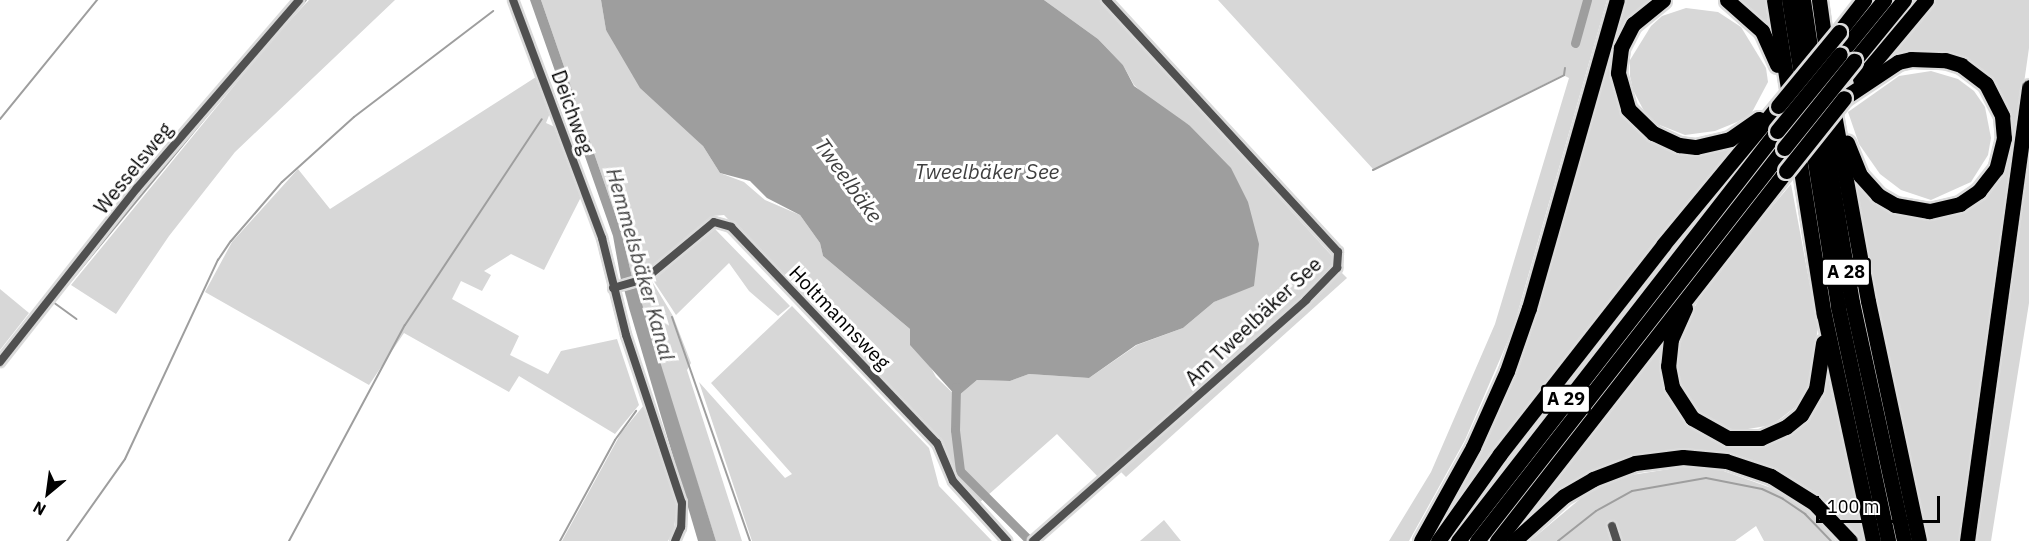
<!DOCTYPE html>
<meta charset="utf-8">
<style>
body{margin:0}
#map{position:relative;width:2029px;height:541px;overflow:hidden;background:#fff;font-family:"IBM Plex Sans",sans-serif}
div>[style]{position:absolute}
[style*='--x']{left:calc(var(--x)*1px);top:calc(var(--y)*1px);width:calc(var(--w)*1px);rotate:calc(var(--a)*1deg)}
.green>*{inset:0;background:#d7d7d7}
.water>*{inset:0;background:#9e9e9e}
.stream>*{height:2px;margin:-1px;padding:0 1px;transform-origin:1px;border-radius:1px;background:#9e9e9e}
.canal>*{height:9px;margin:-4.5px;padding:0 4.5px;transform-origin:4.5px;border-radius:4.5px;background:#9e9e9e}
.roads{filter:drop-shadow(2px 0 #dbdbdb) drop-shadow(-2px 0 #dbdbdb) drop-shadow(0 2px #dbdbdb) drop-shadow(0 -2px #dbdbdb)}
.street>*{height:8px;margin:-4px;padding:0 4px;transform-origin:4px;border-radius:4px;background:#505050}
.highway>*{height:15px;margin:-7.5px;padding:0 7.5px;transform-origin:7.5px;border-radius:7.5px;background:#000}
.bridges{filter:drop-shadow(2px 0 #dbdbdb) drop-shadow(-2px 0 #dbdbdb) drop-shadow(0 2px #dbdbdb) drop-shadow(0 -2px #dbdbdb)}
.highway-bridge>*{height:15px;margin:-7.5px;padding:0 7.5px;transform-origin:7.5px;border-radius:7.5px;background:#000}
span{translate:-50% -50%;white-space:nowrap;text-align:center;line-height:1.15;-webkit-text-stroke:6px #fff;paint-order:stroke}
.shield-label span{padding:2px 4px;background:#fff;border:2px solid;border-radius:4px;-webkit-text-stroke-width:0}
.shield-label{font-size:18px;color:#000;font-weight:700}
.street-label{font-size:20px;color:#000}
.water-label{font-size:21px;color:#3f3f3f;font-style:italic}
.north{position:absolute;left:18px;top:463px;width:60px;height:60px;-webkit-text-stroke:4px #fff;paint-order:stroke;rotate:209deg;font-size:16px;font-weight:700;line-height:24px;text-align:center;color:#000}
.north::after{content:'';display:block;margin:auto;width:21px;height:27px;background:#000;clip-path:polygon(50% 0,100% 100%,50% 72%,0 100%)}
.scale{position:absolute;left:1816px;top:496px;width:124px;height:27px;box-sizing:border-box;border:3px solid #000;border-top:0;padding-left:8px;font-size:18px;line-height:21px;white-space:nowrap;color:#000;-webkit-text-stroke:4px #fff;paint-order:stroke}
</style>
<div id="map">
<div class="green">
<i style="clip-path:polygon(309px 0,395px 0,235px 152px,169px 236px,116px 314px,71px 285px,269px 43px)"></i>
<i style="clip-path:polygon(541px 0,601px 0,606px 30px,703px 146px,720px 173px,744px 182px,765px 200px,800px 215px,820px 243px,823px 256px,910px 329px,936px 377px,957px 397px,977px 380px,1010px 381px,1029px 374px,1089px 378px,1137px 345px,1183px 328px,1214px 302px,1254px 285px,1189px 125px,1154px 104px,1134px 85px,1123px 65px,1098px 39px,1044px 0,1100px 0,1333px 257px,1334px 268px,1100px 479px,1057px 434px,978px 504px,957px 481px,940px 442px,921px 418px,724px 215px,713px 216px,648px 271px,632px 277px,621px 231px)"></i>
<i style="clip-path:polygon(1218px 0,1607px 0,1513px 329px,1465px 440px,1409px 541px,1389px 541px,1431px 472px,1495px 324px,1569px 78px,1563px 75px,1373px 169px)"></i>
<i style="clip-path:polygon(1622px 0,1652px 0,1628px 23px,1613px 59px,1613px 90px,1624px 117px,1649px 142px,1679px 153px,1735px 144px,1427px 541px,1489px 423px)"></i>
<i style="clip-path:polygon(1735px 0,1765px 0,1769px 29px)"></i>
<i style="clip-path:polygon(1933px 0,2029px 0,2029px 48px,1972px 450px,1964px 541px,1926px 541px,1897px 416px,1853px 173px,1903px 214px,1916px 216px,1929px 217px,1983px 195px,2008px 115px,2001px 96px,1990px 80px,1957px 57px,1917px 52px,1899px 57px,1891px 50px)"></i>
<i style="clip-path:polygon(1686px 8px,1718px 12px,1741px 27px,1766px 68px,1768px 82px,1751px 114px,1737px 122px,1715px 131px,1685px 135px,1657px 124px,1644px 111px,1633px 90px,1630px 76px,1630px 60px,1651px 26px,1662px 16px)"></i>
<i style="clip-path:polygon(1931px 71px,1958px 79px,1974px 91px,1985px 107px,1991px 138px,1988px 155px,1971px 182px,1931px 200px,1901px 190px,1880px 174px,1859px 144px,1848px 112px,1899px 76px)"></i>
<i style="clip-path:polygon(536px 77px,550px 113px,546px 123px,555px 127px,581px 197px,544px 270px,511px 254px,484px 271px,491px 275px,482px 291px,461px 281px,452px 299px,519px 336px,510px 355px,548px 374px,561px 351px,617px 339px,639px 405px,615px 434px,519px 376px,509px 392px,404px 333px,369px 385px,205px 292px,232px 242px,298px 169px,330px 209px)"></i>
<i style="clip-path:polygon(2029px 162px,2029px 303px,1991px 541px,1977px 541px)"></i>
<i style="clip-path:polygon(1791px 184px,1818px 328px,1808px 387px,1798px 405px,1772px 425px,1736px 431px,1715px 425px,1698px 413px,1678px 381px,1675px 358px,1679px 335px,1708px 283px)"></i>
<i style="clip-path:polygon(715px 229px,790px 306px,778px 316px,749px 291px,729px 263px,676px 315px,653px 280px)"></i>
<i style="clip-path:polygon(1341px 272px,1347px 278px,1126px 477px,1119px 470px)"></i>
<i style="clip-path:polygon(650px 278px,673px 316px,691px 363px,687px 370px,742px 541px,716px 541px,638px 298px,637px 288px)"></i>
<i style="clip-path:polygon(0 289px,29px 313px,0 350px)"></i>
<i style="clip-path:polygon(792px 306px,929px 448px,939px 486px,992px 541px,752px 541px,699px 382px,785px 478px,792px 474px,711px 383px)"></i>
<i style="clip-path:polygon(1667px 329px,1664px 348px,1697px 428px,1777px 438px,1826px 368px,1865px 541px,1853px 541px,1801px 490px,1683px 453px,1563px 492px,1504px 541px)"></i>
<i style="clip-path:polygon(644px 405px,677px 502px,674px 530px,668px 541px,562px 541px,621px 433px)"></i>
<i style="clip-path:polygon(1682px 467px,1718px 469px,1780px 491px,1807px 509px,1836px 541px,1764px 541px,1756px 526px,1735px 541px,1530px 541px,1592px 489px,1625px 476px)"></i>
<i style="clip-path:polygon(1164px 520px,1181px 541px,1140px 541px)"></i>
</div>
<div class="water">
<i style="clip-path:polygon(530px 0,541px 0,621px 231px,632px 277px,621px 280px,613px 236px)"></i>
<i style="clip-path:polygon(601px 0,1044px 0,1098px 39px,1123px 65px,1134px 86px,1189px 125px,1231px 168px,1248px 202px,1259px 244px,1254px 286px,1214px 302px,1183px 328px,1136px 345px,1089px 378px,1029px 374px,1010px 381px,977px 380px,957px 397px,910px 345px,910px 329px,823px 256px,820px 243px,800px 215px,767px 198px,750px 181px,720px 173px,703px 146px,640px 88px,606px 30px)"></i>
<i style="clip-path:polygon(635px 285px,637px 288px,716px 541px,698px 541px,629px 308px,624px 289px)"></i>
</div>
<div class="stream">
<i style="--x:274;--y:35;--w:47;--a:-47.6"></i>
<i style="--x:0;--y:119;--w:154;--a:-50.8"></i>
<i style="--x:1373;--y:170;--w:213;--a:-26.4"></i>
<i style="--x:1564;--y:75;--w:7;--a:-82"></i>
<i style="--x:53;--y:302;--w:29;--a:36"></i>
<i style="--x:50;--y:306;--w:303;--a:-50.5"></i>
<i style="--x:672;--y:317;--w:237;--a:70.8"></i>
<i style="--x:67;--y:541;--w:100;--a:-54.7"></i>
<i style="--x:125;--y:459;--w:220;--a:-65"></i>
<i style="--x:218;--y:260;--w:23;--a:-56"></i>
<i style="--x:231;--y:241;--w:78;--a:-49.2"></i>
<i style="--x:282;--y:182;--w:97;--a:-42.1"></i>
<i style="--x:354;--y:117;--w:175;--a:-37.3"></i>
<i style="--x:289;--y:541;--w:245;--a:-61.8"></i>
<i style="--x:405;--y:325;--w:247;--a:-56.4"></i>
<i style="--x:560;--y:541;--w:115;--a:-61.4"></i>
<i style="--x:615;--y:440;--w:36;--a:-54"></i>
<i style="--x:1558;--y:541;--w:48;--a:-38.3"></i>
<i style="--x:1596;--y:511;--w:41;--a:-29.1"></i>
<i style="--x:1632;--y:491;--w:75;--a:-10"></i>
<i style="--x:1706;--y:478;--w:57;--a:11.1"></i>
<i style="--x:1762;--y:489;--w:23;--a:25"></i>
<i style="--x:1783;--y:499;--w:27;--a:34"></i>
<i style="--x:1805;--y:514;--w:37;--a:46"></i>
</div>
<div class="canal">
<i style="--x:1575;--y:43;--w:45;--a:-74.4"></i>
<i style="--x:956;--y:387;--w:43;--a:91.3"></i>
<i style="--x:955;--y:430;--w:41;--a:83"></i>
<i style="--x:960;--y:471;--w:96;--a:45"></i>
</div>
<div class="roads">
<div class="street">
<i style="--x:513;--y:0;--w:254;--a:69.5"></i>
<i style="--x:602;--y:238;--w:100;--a:76.1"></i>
<i style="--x:626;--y:335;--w:177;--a:71.6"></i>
<i style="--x:682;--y:503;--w:24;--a:92"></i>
<i style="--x:681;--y:527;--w:15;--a:113"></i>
<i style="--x:613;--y:288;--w:33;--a:-16"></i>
<i style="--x:645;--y:279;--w:89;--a:-39.6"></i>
<i style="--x:714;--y:222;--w:18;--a:16"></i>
<i style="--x:731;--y:227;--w:298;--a:46.4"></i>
<i style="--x:937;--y:443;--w:41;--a:67.2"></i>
<i style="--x:953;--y:481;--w:81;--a:48"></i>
<i style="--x:0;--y:362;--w:221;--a:-51.8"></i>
<i style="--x:137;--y:188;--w:248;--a:-49.2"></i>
<i style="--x:1612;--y:526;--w:16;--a:72"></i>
<i style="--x:1033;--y:541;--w:364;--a:-41.4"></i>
<i style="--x:1306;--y:300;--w:45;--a:-45.9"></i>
<i style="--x:1337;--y:268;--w:16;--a:-86"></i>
<i style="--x:1338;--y:252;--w:343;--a:-132.6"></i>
</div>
<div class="highway">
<i style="--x:1663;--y:0;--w:38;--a:141"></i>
<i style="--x:1633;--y:24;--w:27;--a:117"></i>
<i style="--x:1621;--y:48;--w:25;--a:97"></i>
<i style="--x:1618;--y:73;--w:37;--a:74"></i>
<i style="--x:1628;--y:109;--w:35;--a:44"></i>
<i style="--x:1653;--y:133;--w:29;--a:25"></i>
<i style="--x:1679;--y:145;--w:17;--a:7"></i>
<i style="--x:1696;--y:147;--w:35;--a:-13"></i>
<i style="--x:1730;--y:139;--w:35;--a:-35"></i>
<i style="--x:1727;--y:0;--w:47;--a:41.5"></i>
<i style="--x:1762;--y:31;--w:37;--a:66"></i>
<i style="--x:1774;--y:0;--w:318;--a:81"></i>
<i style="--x:1824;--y:314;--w:232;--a:77.8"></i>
<i style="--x:1789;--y:0;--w:311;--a:80.9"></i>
<i style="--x:1838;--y:307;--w:239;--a:77.9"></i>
<i style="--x:1803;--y:0;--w:74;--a:81.4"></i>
<i style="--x:1819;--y:0;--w:59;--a:82.1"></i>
<i style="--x:1839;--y:32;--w:41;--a:-52"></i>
<i style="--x:1840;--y:54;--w:70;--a:-50.8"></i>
<i style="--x:1854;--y:61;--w:79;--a:-50.7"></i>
<i style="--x:1860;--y:79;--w:103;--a:-50.1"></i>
<i style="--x:1844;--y:98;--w:65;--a:-33.7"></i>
<i style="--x:1898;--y:62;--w:13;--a:-13"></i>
<i style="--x:1911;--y:59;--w:34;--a:2"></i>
<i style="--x:1945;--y:60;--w:17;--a:17"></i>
<i style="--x:1961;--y:65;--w:31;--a:37"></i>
<i style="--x:1986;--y:84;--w:36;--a:63"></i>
<i style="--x:2002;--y:116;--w:22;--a:85"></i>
<i style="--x:2004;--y:138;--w:32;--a:104"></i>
<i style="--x:1996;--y:169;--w:28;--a:128"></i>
<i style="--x:1979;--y:191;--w:23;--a:146"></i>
<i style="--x:1960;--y:204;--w:32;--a:167"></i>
<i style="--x:1929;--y:211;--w:35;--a:-170"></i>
<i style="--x:1895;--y:205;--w:20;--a:-150"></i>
<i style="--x:1878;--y:195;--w:27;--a:-132"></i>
<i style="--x:1860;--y:175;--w:35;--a:-112"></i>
<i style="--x:1832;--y:103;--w:201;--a:79.7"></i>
<i style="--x:1868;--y:301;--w:245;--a:78"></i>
<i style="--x:1821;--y:117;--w:188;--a:80.5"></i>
<i style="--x:1852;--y:302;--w:245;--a:77.7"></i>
<i style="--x:1685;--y:308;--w:34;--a:114"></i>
<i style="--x:1671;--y:339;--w:27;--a:96"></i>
<i style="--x:1668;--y:366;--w:21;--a:79"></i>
<i style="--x:1672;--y:387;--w:37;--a:57"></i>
<i style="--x:1692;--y:418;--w:41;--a:29.1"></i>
<i style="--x:1728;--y:438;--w:33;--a:0"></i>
<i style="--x:1761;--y:438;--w:27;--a:-24"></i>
<i style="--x:1786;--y:427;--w:19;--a:-39"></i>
<i style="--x:1801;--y:415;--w:30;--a:-60"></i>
<i style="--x:1816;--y:389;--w:47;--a:-81.3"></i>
<i style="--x:1421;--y:541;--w:107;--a:-61"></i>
<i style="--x:1473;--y:447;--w:83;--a:-65.9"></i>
<i style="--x:1507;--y:371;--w:67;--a:-70.8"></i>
<i style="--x:1529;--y:308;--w:320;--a:-74.1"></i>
<i style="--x:1438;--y:541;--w:107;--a:-54.5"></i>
<i style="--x:1500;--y:454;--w:265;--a:-52"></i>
<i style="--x:1663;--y:245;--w:180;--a:-50.4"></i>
<i style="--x:1458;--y:541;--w:519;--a:-52.12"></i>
<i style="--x:1477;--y:541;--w:499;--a:-52"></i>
<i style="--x:1497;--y:541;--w:469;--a:-52"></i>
<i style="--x:1514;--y:541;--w:67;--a:-42"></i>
<i style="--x:1564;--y:496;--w:34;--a:-30"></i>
<i style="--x:1593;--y:479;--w:45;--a:-20.9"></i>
<i style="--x:1635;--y:463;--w:48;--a:-7.1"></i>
<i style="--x:1683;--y:457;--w:43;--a:5.3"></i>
<i style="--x:1726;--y:461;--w:47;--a:18.4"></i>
<i style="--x:1771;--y:476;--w:51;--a:32.1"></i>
<i style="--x:1814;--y:503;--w:52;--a:46.5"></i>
<i style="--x:1967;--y:541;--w:458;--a:-82.2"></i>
</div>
</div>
<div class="bridges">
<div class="highway-bridge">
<i style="--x:1778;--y:106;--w:96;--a:-50.5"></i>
<i style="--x:1777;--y:131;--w:99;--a:-50.7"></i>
<i style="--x:1784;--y:148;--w:112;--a:-51.2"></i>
<i style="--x:1786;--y:171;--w:93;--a:-51.5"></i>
</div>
</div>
<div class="shield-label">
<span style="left:1846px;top:272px">A 28</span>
<span style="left:1566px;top:399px">A 29</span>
</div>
<div class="street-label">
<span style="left:573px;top:112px;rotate:70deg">Deichweg</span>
<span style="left:133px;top:168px;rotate:-51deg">Wesselsweg</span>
<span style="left:840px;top:317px;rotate:46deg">Holtmannsweg</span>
<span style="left:1253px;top:321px;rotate:-43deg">Am Tweelbäker See</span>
</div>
<div class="water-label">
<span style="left:987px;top:171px">Tweelbäker See</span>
<span style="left:849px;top:180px;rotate:54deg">Tweelbäke</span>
<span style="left:641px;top:264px;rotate:74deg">Hemmelsbäker Kanal</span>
</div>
<div class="north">N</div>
<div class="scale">100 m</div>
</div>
